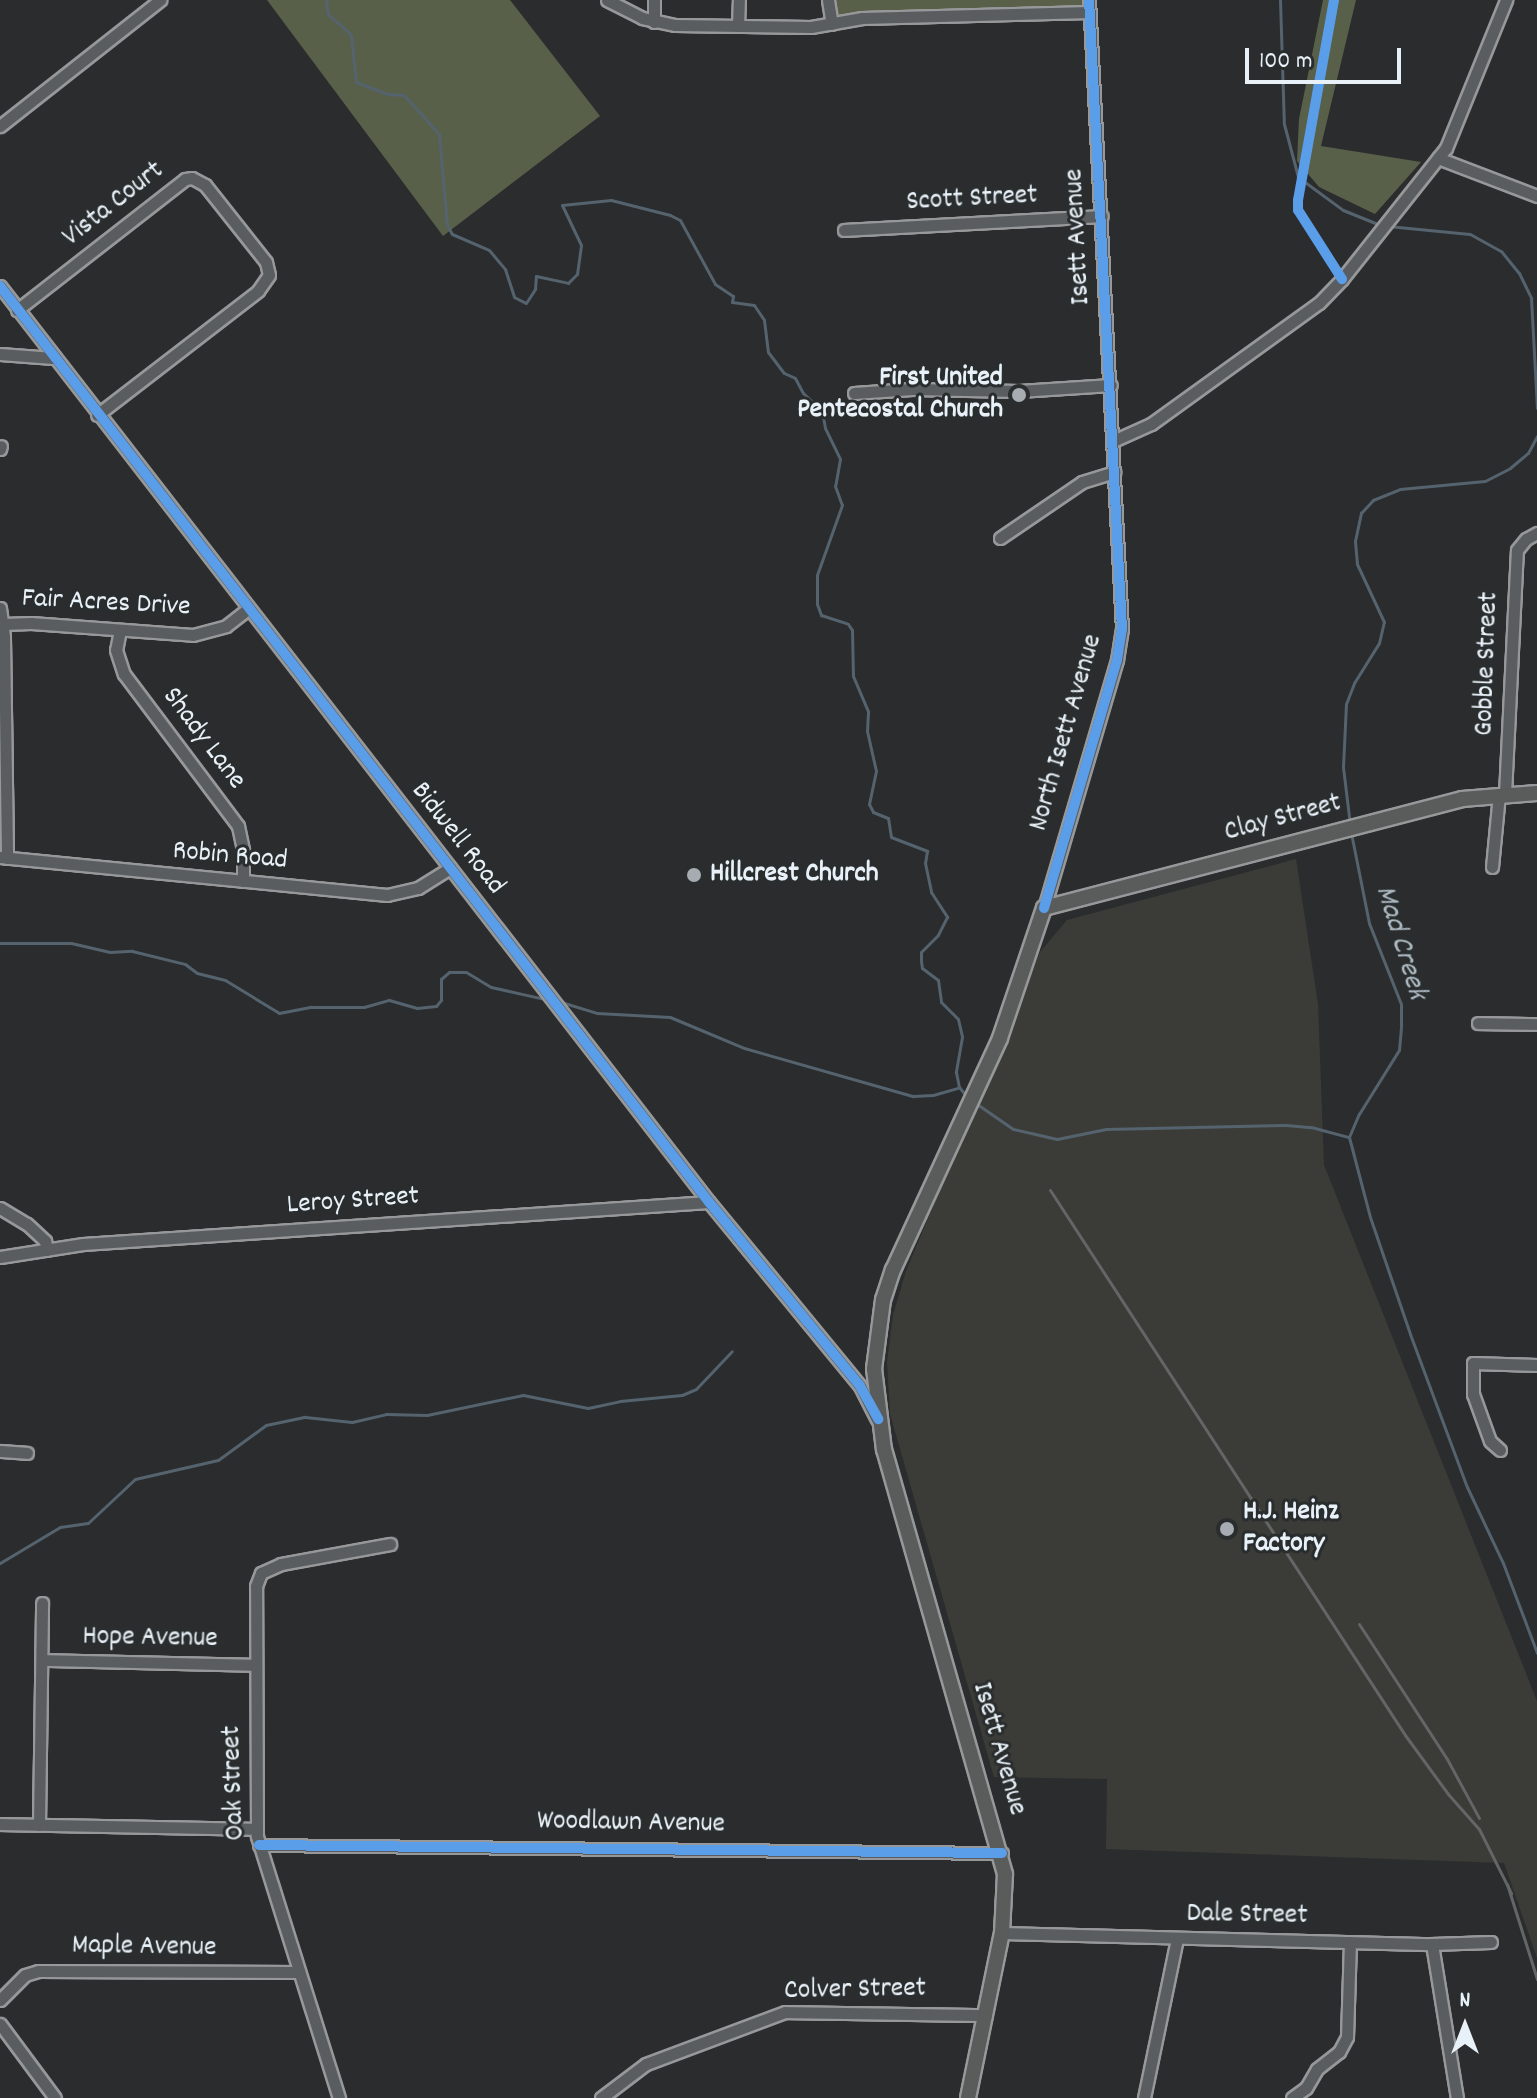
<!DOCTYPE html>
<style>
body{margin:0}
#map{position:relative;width:1537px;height:2098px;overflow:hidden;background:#2b2c2d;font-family:Dekko,sans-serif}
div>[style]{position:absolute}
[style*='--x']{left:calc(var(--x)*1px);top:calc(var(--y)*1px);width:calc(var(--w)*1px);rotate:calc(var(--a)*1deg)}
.built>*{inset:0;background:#3b3c37}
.green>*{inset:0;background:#59604a}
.stream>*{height:3px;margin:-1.5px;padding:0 1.5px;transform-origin:1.5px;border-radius:1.5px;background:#54636e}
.roads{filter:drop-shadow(2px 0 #96989a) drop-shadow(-2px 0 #96989a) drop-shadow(0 2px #96989a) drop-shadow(0 -2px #96989a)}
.minor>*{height:11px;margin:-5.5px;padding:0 5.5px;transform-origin:5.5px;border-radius:5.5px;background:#5a5d60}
.major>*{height:14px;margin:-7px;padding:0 7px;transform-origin:7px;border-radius:7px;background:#5a5b5b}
.rail>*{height:3px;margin:-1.5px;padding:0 1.5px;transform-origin:1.5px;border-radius:1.5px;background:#636566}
.cycleway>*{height:10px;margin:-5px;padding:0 5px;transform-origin:5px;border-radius:5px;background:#5a9eea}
.dots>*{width:22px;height:22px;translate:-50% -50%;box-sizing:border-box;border:4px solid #2a2d2e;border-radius:50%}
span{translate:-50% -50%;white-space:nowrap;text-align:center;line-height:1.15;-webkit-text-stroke:6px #2a2d2e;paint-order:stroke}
.street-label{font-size:28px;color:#e8f1f8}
.poi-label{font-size:28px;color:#e8f1f8;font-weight:700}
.right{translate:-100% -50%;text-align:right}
.left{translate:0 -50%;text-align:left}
.water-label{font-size:30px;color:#aebac3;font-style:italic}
.north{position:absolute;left:1425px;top:1986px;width:80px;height:80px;-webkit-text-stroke:6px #2a2d2e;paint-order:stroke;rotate:0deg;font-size:22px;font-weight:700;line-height:32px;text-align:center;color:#e8f1f8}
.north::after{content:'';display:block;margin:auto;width:28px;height:36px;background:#e8f1f8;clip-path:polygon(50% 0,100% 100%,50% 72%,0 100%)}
.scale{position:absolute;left:1245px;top:48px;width:156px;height:36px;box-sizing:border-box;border:4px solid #e8f1f8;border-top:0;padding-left:10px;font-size:24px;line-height:28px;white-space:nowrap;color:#e8f1f8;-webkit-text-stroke:6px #2a2d2e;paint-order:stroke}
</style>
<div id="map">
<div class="built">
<i style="clip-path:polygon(1296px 859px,1318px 1004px,1324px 1165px,1537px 1701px,1537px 1958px,1504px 1863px,1106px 1849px,1107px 1779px,994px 1777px,890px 1414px,887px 1362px,893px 1315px,906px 1271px,1040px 952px,1067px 920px)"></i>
</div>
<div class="green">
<i style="clip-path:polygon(267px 0,510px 0,600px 116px,443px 236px)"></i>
<i style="clip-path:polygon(832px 0,1090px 0,1090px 12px,832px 24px)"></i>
<i style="clip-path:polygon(1323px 0,1356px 0,1321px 146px,1421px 162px,1375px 214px,1319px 187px,1297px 161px,1299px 119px)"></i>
</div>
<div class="stream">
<i style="--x:326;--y:0;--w:14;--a:82"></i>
<i style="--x:328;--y:14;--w:31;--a:42"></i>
<i style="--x:351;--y:35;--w:47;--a:83.9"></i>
<i style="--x:356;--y:82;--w:34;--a:21"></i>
<i style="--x:388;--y:94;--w:16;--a:4"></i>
<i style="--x:404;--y:95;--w:52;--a:48.1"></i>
<i style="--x:439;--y:134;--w:91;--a:85"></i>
<i style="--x:447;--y:225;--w:10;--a:61"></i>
<i style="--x:452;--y:234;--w:40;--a:23.4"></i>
<i style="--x:489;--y:250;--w:25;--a:50"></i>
<i style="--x:505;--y:269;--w:29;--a:72"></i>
<i style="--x:514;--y:297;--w:13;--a:27"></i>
<i style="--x:526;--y:303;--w:17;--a:-57"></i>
<i style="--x:535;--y:289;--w:13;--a:-86"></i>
<i style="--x:536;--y:276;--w:33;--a:12"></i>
<i style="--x:568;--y:283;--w:13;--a:-45"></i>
<i style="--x:577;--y:274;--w:29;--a:-82"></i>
<i style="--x:581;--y:245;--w:44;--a:-115.4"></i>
<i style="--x:562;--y:205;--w:49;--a:-5.8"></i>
<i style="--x:611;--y:200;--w:61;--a:14.3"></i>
<i style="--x:670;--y:215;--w:11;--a:27"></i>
<i style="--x:680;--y:220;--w:73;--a:61.3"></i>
<i style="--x:715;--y:284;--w:22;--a:34"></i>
<i style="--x:733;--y:296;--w:6;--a:99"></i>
<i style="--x:732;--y:302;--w:22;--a:8"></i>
<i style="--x:754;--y:305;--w:18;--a:56"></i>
<i style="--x:764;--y:320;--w:32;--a:83"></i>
<i style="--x:768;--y:352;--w:26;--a:53"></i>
<i style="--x:784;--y:373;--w:12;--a:24"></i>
<i style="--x:795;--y:378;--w:17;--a:62"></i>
<i style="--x:803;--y:393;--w:26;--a:43"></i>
<i style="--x:822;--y:411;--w:17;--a:80"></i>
<i style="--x:825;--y:428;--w:34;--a:64"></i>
<i style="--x:840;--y:459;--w:27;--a:100"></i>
<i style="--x:835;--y:486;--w:20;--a:70"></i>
<i style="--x:842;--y:505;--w:74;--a:109.7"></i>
<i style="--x:817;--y:575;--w:29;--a:90"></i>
<i style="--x:817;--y:604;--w:12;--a:70"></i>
<i style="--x:821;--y:615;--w:28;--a:18"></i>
<i style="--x:848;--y:624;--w:7;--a:56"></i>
<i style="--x:852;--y:630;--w:46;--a:88.8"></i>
<i style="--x:853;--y:676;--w:39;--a:67"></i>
<i style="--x:868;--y:712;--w:19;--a:93"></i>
<i style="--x:867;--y:731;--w:41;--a:77.3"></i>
<i style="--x:876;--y:771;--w:34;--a:102"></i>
<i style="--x:869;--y:804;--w:9;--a:63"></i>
<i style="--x:873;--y:812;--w:16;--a:22"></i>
<i style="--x:888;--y:818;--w:19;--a:81"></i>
<i style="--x:891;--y:837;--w:39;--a:21"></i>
<i style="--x:927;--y:851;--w:12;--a:99"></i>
<i style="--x:925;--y:863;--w:30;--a:78"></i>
<i style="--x:931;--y:892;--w:30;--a:57"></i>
<i style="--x:947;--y:917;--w:20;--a:117"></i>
<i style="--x:938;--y:935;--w:24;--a:135"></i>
<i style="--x:921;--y:952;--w:9;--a:90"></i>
<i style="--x:921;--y:961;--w:7;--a:82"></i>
<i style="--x:922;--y:968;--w:20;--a:37"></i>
<i style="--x:938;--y:980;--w:22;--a:82"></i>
<i style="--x:941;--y:1002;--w:24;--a:45"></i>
<i style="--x:958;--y:1019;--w:18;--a:77"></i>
<i style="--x:962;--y:1037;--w:36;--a:100"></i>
<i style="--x:956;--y:1072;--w:15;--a:79"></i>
<i style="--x:959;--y:1087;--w:14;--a:51"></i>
<i style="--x:1280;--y:0;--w:124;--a:88.2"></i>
<i style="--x:1284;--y:124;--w:55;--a:75.2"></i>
<i style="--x:1298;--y:177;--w:56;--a:36.3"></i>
<i style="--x:1343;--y:210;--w:40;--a:22"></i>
<i style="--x:1388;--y:226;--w:82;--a:5.6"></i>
<i style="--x:1470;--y:234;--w:35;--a:29"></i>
<i style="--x:1501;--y:251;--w:28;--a:51"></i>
<i style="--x:1519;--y:273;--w:28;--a:64"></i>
<i style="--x:1531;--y:298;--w:110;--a:86.9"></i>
<i style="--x:1350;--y:825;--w:58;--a:-96.9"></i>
<i style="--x:1343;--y:767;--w:63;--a:-87.3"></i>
<i style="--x:1346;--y:704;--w:22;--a:-69"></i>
<i style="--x:1354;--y:683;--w:47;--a:-58"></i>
<i style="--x:1379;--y:643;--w:22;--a:-77"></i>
<i style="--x:1384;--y:622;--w:64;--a:-115"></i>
<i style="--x:1357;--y:564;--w:23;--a:-95"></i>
<i style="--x:1355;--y:541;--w:29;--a:-78"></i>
<i style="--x:1361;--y:513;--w:18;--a:-47"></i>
<i style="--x:1373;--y:500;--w:29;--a:-22"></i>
<i style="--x:1400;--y:489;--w:85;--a:-5.4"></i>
<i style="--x:1485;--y:481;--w:28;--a:-27"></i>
<i style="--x:1510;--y:468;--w:23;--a:-40"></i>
<i style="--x:1528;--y:453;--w:19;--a:-62"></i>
<i style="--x:0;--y:943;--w:71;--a:0"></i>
<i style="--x:71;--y:943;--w:40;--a:13"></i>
<i style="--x:110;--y:952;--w:22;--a:-3"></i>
<i style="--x:132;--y:951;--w:55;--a:13.8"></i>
<i style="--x:185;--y:964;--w:15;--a:37"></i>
<i style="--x:197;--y:973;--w:29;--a:14"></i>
<i style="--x:225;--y:980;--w:63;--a:31.4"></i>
<i style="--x:279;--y:1013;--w:33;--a:-11"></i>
<i style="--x:311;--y:1007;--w:53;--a:0"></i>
<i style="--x:364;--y:1007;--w:26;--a:-16"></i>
<i style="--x:389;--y:1000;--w:29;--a:16"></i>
<i style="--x:417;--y:1008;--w:19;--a:-6"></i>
<i style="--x:436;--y:1006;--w:8;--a:-50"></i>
<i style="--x:441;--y:1000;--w:21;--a:-90"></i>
<i style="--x:441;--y:979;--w:11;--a:-41"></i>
<i style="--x:449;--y:972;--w:17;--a:0"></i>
<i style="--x:466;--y:972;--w:29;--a:31"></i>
<i style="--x:491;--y:987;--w:59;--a:12.6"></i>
<i style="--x:561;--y:1002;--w:38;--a:17"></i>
<i style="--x:597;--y:1013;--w:73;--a:3.1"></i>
<i style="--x:670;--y:1017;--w:80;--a:22.7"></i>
<i style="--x:744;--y:1048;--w:176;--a:15.9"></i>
<i style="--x:913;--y:1096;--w:20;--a:-3"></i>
<i style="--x:933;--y:1095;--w:25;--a:-16"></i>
<i style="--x:974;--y:1102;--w:47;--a:34.7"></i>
<i style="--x:1013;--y:1129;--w:45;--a:12.8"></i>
<i style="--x:1057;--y:1139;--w:50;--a:-11.5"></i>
<i style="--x:1106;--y:1129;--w:180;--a:-1.3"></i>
<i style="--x:1286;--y:1125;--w:25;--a:5"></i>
<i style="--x:1311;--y:1127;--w:39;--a:15"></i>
<i style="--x:1349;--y:1137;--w:25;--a:-67"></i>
<i style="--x:1359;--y:1114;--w:75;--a:-58"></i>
<i style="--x:1399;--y:1050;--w:25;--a:-85"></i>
<i style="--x:1401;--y:1025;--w:21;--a:-90"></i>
<i style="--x:1401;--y:1004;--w:87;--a:-111.6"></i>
<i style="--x:1369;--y:923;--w:92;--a:-101.3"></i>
<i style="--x:1349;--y:1137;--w:83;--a:75.3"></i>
<i style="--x:1370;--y:1217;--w:124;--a:71.1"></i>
<i style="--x:1410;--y:1334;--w:163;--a:69.6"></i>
<i style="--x:1467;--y:1487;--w:84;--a:64.7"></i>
<i style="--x:1503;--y:1563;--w:96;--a:69.3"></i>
<i style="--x:0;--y:1563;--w:70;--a:-31"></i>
<i style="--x:60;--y:1527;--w:28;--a:-8"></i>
<i style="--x:88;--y:1523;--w:64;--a:-43.1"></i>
<i style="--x:135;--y:1479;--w:85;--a:-12.9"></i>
<i style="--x:218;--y:1460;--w:59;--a:-36.1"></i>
<i style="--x:266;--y:1425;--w:40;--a:-12"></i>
<i style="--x:305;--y:1417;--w:47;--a:6.1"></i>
<i style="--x:352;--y:1422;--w:35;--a:-13"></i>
<i style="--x:386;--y:1414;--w:41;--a:1.4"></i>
<i style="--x:427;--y:1415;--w:98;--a:-11.8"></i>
<i style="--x:523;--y:1395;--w:66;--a:11.3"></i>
<i style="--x:588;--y:1408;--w:33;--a:-12"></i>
<i style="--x:620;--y:1401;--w:62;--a:-5.5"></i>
<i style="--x:682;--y:1395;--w:15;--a:-23"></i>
<i style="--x:696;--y:1389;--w:52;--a:-46.5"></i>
</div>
<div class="roads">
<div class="minor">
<i style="--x:607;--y:0;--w:39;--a:27"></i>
<i style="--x:642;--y:18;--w:34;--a:12"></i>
<i style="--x:675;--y:25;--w:136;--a:0.8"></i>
<i style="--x:811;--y:27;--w:52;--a:-10"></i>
<i style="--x:862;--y:18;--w:228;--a:-1.5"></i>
<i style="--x:828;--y:0;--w:24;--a:81"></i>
<i style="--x:654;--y:22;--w:22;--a:-90"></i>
<i style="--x:738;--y:26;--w:26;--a:-88"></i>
<i style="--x:0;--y:126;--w:204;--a:-38.2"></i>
<i style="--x:1438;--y:158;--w:106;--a:21"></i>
<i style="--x:844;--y:230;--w:258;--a:-3.1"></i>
<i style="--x:0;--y:286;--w:1158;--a:52.26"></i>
<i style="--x:709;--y:1202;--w:238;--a:50.6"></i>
<i style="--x:860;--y:1386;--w:37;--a:63"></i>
<i style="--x:17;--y:310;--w:213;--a:-37.9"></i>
<i style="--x:185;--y:179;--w:7;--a:-8"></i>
<i style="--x:192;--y:178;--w:15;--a:28"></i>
<i style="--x:205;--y:185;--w:98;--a:51.6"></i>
<i style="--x:266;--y:262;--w:13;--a:77"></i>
<i style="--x:269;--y:275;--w:19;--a:125"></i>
<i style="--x:258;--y:291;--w:203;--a:142.4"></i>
<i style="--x:0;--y:354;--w:53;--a:4.3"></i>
<i style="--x:854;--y:393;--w:58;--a:-3.9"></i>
<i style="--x:912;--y:389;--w:107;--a:1.1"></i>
<i style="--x:1019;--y:391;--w:92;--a:-3.7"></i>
<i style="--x:1113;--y:441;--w:42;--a:-24.1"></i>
<i style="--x:1151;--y:424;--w:207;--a:-35.8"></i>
<i style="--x:1319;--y:303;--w:33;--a:-46"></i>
<i style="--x:1342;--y:279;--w:167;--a:-51.6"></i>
<i style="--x:1446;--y:148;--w:160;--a:-67.9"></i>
<i style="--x:0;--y:449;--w:3;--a:-72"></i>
<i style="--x:1000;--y:538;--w:99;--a:-34.3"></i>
<i style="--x:1082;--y:482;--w:34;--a:-17"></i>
<i style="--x:0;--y:608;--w:29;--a:82"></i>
<i style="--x:4;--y:637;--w:221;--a:89.2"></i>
<i style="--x:3;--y:624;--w:28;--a:-2"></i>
<i style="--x:31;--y:623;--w:162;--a:4.2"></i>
<i style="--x:193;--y:635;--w:34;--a:-15"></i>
<i style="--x:226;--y:626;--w:28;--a:-38"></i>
<i style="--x:120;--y:630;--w:20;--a:101"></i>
<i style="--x:116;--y:650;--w:25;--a:72"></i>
<i style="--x:124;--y:674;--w:190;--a:53.1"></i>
<i style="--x:238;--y:826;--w:25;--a:78"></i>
<i style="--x:243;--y:850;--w:31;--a:90"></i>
<i style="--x:1505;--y:794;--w:244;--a:-87.2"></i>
<i style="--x:1517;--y:550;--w:14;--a:-51"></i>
<i style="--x:1526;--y:539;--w:13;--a:-29"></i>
<i style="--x:0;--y:857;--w:389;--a:5.6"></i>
<i style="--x:387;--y:895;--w:32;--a:-13"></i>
<i style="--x:418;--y:888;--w:38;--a:-32"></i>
<i style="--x:1492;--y:867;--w:73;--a:-84.5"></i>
<i style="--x:1044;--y:908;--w:259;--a:-73.6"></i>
<i style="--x:1117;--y:660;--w:31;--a:-81"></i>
<i style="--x:1122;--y:629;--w:630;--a:-93"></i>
<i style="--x:1478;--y:1023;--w:59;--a:1"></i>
<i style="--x:0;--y:1208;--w:31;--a:31"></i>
<i style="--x:27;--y:1224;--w:25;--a:43"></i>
<i style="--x:45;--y:1241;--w:9;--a:77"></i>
<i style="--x:0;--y:1257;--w:84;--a:-8.9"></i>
<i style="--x:83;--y:1244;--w:627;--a:-3.84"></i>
<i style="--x:1500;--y:1450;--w:13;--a:-138"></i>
<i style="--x:1490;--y:1441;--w:50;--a:-109.9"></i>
<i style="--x:1473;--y:1394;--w:31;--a:-90"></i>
<i style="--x:1473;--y:1363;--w:64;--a:1.8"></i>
<i style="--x:0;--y:1451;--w:27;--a:4"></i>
<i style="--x:43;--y:1660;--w:213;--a:1.3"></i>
<i style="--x:0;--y:1824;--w:257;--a:1.1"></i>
<i style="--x:39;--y:1825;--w:222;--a:-89.2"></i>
<i style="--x:259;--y:1845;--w:743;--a:0.62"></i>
<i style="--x:1002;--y:1933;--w:430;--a:1.5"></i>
<i style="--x:1432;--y:1944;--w:59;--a:-1.9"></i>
<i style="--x:1432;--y:1944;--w:156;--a:80.8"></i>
<i style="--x:0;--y:2000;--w:35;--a:-45"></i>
<i style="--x:25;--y:1975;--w:14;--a:-17"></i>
<i style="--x:38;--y:1971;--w:261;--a:0.2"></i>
<i style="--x:0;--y:2024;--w:92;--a:53.4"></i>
<i style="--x:339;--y:2098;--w:275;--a:-107.4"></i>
<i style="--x:257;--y:1836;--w:250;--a:-90.2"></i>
<i style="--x:256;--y:1586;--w:14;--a:-69"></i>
<i style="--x:261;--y:1573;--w:22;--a:-24"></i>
<i style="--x:281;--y:1564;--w:111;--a:-10.4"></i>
<i style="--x:601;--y:2098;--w:56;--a:-37.1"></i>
<i style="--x:646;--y:2064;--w:148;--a:-20.5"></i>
<i style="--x:785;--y:2012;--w:201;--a:0.9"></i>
<i style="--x:1144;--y:2098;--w:163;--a:-78.3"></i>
<i style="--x:1292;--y:2098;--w:17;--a:-36"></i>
<i style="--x:1306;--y:2088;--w:22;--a:-60"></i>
<i style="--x:1317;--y:2069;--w:28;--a:-38"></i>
<i style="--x:1339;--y:2052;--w:17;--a:-62"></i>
<i style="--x:1347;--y:2037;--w:95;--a:-88.2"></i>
</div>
<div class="major">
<i style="--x:968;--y:2098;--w:168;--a:-78.4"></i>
<i style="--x:1002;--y:1933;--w:59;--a:-87.1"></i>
<i style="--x:1005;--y:1874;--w:441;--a:-105.9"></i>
<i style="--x:884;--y:1450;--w:82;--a:-97"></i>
<i style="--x:874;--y:1369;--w:70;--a:-82.6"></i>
<i style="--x:883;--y:1300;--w:32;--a:-72"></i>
<i style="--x:893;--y:1270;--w:255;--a:-65.2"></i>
<i style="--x:1000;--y:1038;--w:137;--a:-71.3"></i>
<i style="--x:1044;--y:908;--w:432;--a:-14.6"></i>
<i style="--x:1462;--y:799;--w:75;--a:-4.6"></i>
</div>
</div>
<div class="rail">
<i style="--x:1050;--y:1190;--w:650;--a:56.92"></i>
<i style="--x:1405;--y:1735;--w:73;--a:53.9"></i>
<i style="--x:1448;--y:1794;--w:47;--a:48.5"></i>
<i style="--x:1479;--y:1829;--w:72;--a:63.4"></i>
<i style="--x:1359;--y:1624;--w:161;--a:56.9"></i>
<i style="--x:1447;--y:1759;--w:67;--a:61.5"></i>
<i style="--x:1507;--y:1884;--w:100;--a:72.5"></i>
</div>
<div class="cycleway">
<i style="--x:1334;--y:0;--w:203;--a:100.2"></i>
<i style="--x:1298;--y:200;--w:10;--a:90"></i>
<i style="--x:1298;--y:210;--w:82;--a:57.5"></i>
<i style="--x:0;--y:286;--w:1158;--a:52.26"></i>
<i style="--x:709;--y:1202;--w:238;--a:50.6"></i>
<i style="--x:860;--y:1386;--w:38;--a:61"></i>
<i style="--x:1044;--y:908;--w:259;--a:-73.6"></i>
<i style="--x:1117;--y:660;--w:31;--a:-81"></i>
<i style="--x:1122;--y:629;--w:630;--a:-93"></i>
<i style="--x:259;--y:1845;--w:743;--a:0.62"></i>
</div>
<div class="dots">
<i style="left:1019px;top:395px;background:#a6acb1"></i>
<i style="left:694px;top:875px;background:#a6acb1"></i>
<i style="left:1227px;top:1529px;background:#a6acb1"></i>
</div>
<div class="street-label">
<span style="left:972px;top:200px;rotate:-3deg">Scott Street</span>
<span style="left:114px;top:205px;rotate:-38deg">Vista Court</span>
<span style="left:1079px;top:237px;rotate:-93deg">Isett Avenue</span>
<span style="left:106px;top:604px;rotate:3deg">Fair Acres Drive</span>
<span style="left:1488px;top:664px;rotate:-88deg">Gobble Street</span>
<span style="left:1067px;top:733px;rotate:-74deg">North Isett Avenue</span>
<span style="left:203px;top:739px;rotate:53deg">Shady Lane</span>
<span style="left:1283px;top:819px;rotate:-15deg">Clay Street</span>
<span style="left:457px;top:839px;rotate:52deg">Bidwell Road</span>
<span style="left:230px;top:857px;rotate:5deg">Robin Road</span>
<span style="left:353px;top:1202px;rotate:-4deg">Leroy Street</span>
<span style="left:150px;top:1639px;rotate:1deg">Hope Avenue</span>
<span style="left:998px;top:1749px;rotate:74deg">Isett Avenue</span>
<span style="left:235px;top:1783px;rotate:-92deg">Oak Street</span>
<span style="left:631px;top:1824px;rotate:1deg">Woodlawn Avenue</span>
<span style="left:1247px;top:1916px;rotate:1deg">Dale Street</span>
<span style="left:144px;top:1948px;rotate:1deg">Maple Avenue</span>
<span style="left:855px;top:1991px;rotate:-1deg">Colver Street</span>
</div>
<div class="poi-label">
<span class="right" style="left:1003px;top:395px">First United<br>Pentecostal Church</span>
<span class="left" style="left:710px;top:875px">Hillcrest Church</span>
<span class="left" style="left:1243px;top:1529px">H.J. Heinz<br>Factory</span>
</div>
<div class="water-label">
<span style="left:1399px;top:943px;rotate:73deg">Mad Creek</span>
</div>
<div class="north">N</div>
<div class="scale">100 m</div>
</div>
